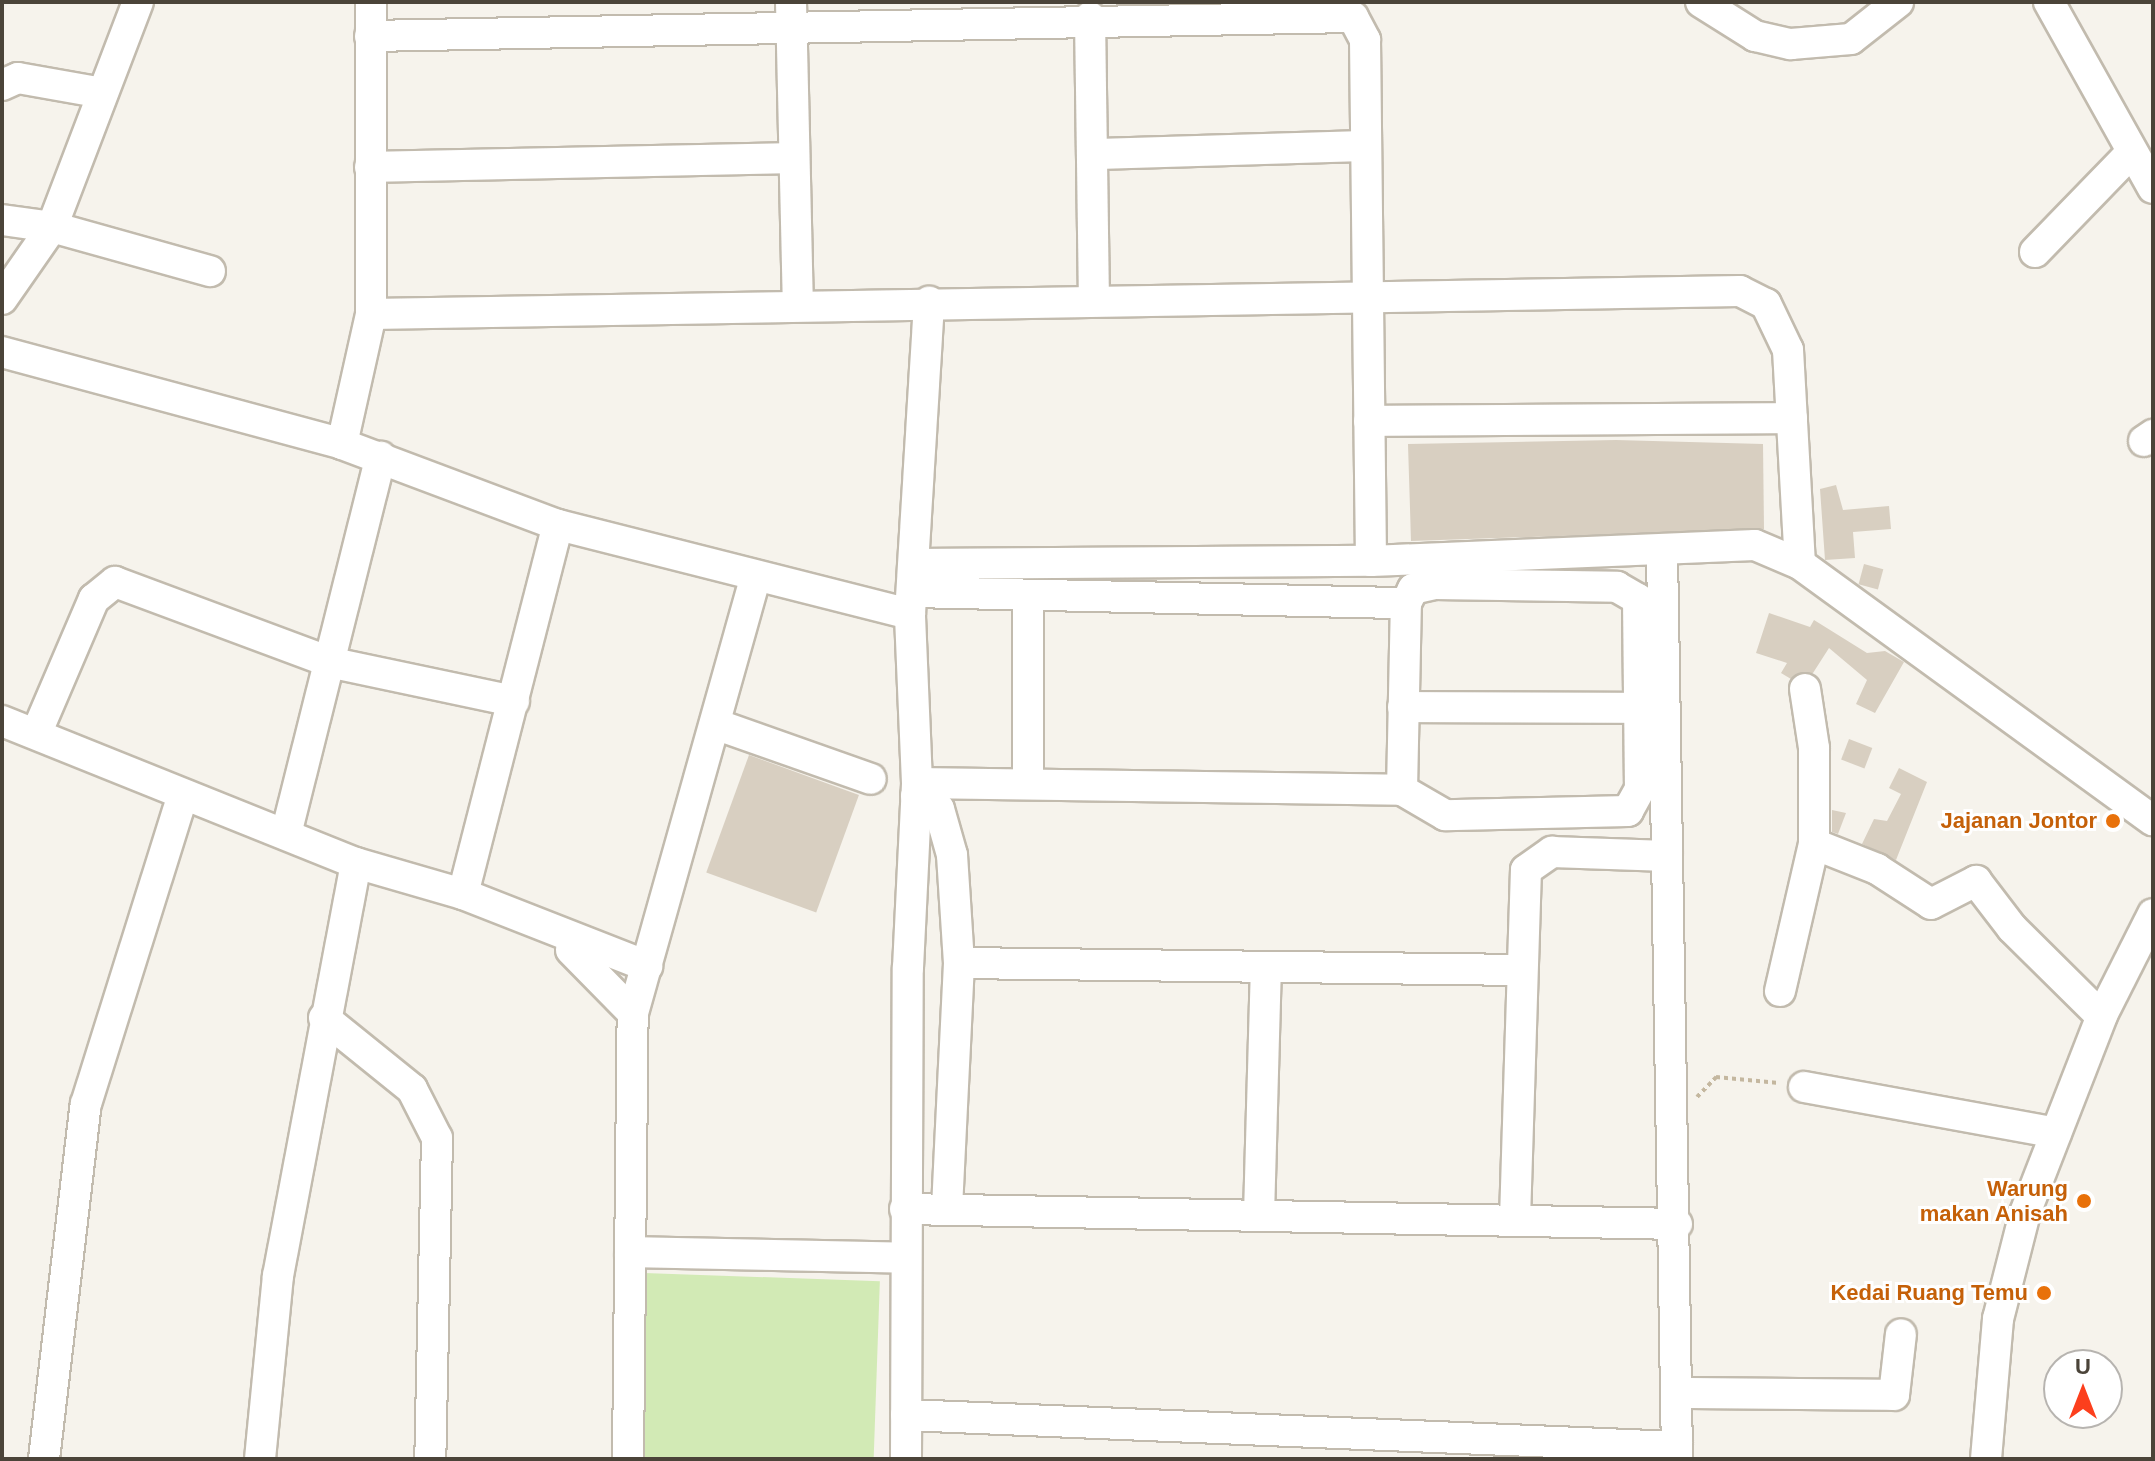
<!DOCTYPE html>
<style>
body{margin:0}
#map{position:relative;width:2155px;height:1461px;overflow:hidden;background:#f6f3ec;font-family:Helvetica,sans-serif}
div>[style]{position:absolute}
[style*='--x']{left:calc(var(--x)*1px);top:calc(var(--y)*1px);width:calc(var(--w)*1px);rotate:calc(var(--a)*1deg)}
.green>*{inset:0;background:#d2eab5;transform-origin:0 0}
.building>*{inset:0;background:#d8cfc1;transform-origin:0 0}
.path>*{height:4px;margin-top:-2px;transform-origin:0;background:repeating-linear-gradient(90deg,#c4b79f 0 4px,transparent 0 8px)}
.roads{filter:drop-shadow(2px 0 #c2bbae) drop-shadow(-2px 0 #c2bbae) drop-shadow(0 2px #c2bbae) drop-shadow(0 -2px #c2bbae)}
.minor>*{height:30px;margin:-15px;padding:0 15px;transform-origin:15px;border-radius:15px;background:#fff}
.dots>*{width:22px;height:22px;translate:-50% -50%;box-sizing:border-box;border:4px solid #fff;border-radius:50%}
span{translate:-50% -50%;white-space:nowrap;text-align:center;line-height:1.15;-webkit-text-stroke:6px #fff;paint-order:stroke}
.food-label{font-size:22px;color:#c56008;font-weight:700}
.right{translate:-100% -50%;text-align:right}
.frame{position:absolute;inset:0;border:4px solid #4b4439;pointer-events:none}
.north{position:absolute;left:2043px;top:1349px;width:80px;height:80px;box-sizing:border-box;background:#fff;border:2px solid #b7b4b0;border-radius:50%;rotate:0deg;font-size:22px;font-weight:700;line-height:32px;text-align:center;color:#4b4439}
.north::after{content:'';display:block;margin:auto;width:28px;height:36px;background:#fc3f1d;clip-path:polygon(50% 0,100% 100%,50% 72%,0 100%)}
</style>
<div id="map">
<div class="green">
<i style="left:644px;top:1273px;width:236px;height:186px;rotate:2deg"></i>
</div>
<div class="building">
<i style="clip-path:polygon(1616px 440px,1763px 444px,1764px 529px,1411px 541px,1408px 444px)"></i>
<i style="clip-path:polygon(1836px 485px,1843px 510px,1889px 506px,1891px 529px,1853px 532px,1855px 558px,1825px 560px,1820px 489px)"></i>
<i style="left:1864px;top:564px;width:20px;height:21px;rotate:15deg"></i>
<i style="clip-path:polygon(1769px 613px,1810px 627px,1814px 620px,1867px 653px,1885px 651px,1904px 662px,1875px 713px,1856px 704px,1867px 680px,1829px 648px,1813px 673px,1791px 679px,1781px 673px,1787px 663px,1756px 653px)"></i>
<i style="left:1849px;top:739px;width:25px;height:22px;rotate:21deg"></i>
<i style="left:749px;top:755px;width:117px;height:125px;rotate:20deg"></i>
<i style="clip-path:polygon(1899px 768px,1927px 782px,1896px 860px,1862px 844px,1874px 819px,1887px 821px,1901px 794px,1889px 788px)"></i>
<i style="clip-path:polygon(1832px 810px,1846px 813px,1838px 834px,1832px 832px)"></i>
</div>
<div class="path">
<i style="--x:1697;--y:1097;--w:28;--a:-46"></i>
<i style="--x:1716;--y:1077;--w:63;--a:5.4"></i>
</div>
<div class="roads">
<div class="minor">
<i style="--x:791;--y:2;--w:301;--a:88.7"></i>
<i style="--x:1701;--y:2;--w:64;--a:32.2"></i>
<i style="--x:1755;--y:36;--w:37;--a:13"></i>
<i style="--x:1791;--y:44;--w:60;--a:-4.8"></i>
<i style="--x:1851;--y:39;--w:60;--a:-38.2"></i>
<i style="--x:2049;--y:2;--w:213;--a:60.8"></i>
<i style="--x:1090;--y:17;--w:284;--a:89.2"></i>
<i style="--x:370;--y:36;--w:983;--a:-1.11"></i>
<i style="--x:1353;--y:17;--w:26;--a:62"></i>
<i style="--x:1365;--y:40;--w:521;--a:89.34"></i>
<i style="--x:2;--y:85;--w:17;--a:-24"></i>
<i style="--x:18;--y:78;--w:86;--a:10"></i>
<i style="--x:1096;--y:154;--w:269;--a:-1.7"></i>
<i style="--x:370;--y:167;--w:423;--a:-1.2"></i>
<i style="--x:2;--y:220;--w:50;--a:8"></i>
<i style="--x:52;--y:227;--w:241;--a:-69.1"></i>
<i style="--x:2035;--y:252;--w:139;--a:-45.9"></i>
<i style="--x:2;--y:299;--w:88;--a:-55.2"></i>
<i style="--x:52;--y:227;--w:164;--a:15.6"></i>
<i style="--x:371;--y:314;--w:1369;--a:-0.96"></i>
<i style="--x:1740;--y:291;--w:29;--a:27"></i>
<i style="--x:1766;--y:304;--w:51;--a:64.4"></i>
<i style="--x:1788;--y:350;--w:214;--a:86.8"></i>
<i style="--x:2;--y:352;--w:352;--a:15.1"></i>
<i style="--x:342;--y:444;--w:231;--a:20.6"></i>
<i style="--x:558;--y:525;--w:363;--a:14.2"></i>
<i style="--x:1369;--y:421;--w:423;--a:-0.4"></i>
<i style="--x:2144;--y:441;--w:11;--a:-34"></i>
<i style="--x:342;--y:444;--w:133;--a:-77.4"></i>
<i style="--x:371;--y:314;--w:312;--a:-90"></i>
<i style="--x:1662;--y:551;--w:908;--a:89.05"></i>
<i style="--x:914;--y:564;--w:457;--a:-0.4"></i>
<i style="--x:1371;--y:561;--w:384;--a:-2.4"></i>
<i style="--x:1755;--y:545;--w:49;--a:22.9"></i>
<i style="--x:1800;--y:564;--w:436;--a:36"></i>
<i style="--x:1435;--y:584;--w:182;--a:0.9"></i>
<i style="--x:1617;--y:587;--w:24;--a:30"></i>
<i style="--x:1638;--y:599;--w:190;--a:89.4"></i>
<i style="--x:1640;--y:789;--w:25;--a:119"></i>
<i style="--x:1628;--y:811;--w:183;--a:178.7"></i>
<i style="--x:1445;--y:815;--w:50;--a:-149.8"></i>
<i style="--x:1402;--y:790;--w:187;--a:-88.8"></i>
<i style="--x:1406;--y:603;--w:16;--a:-63"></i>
<i style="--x:1413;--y:589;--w:23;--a:-13"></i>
<i style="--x:912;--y:592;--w:494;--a:1.3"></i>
<i style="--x:1028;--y:595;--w:185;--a:90"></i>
<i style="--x:1805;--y:689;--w:60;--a:81.3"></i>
<i style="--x:1814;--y:748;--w:96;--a:90"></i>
<i style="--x:1403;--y:707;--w:258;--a:0.2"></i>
<i style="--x:2;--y:721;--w:381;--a:21.9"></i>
<i style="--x:356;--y:863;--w:111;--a:16.2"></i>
<i style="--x:463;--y:894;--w:198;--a:21.4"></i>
<i style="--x:715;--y:724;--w:165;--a:19.4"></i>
<i style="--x:36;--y:734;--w:147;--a:-66.8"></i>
<i style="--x:94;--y:599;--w:27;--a:-39"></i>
<i style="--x:115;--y:582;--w:233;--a:20.4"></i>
<i style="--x:333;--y:663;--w:185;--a:11.9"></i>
<i style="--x:917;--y:783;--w:485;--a:0.8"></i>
<i style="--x:916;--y:796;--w:26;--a:29"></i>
<i style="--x:939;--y:809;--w:48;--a:74.2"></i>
<i style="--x:952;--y:855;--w:108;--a:86.3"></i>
<i style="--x:959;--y:963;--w:247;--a:92.8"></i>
<i style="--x:286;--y:834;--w:389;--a:-75.9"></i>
<i style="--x:463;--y:894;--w:381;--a:-75.6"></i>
<i style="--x:571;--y:950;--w:88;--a:45.5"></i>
<i style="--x:959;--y:963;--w:563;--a:0.71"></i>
<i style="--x:1780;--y:991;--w:151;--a:-77"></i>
<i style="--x:1814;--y:844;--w:68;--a:21.6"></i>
<i style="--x:1877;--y:869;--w:64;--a:32.9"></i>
<i style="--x:1931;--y:904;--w:51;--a:-27.1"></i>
<i style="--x:1976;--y:881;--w:59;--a:52.5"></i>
<i style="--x:2012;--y:928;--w:125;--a:44.7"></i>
<i style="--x:324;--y:1018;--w:113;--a:38.9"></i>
<i style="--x:412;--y:1089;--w:55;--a:63"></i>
<i style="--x:437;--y:1138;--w:321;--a:91.2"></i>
<i style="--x:1804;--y:1087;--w:256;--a:10.3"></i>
<i style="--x:905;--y:1209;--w:772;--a:1.11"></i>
<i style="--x:1259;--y:1215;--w:248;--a:-88.4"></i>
<i style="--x:1515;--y:1219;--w:349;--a:-88.2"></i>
<i style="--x:1526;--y:870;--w:32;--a:-35"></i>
<i style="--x:1552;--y:852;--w:115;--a:2"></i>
<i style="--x:630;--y:1252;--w:275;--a:1.2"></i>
<i style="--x:1677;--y:1393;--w:217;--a:0.5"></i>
<i style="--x:1894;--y:1395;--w:61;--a:-83.5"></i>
<i style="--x:906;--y:1415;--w:772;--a:2.38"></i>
<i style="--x:44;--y:1459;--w:357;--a:-83.3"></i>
<i style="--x:86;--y:1104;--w:324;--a:-72.6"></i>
<i style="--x:260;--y:1459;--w:184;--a:-84.4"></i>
<i style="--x:278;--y:1276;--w:420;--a:-79.3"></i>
<i style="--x:628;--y:1459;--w:446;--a:-89.4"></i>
<i style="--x:633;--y:1013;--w:454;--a:-74.3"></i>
<i style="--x:906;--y:1459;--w:491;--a:-89.8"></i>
<i style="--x:908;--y:968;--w:185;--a:-87.2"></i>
<i style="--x:917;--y:783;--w:169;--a:-92.4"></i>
<i style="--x:910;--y:614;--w:313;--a:-86.5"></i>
<i style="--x:1986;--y:1459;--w:141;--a:-85.1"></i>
<i style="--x:1998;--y:1319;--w:109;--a:-75.7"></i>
<i style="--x:2025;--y:1213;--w:212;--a:-68.7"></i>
<i style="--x:2102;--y:1015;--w:113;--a:-63.2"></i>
</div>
</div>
<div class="dots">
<i style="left:2113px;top:821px;background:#e8710a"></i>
<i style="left:2084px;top:1201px;background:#e8710a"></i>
<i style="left:2044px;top:1293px;background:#e8710a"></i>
</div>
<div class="food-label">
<span class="right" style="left:2097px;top:821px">Jajanan Jontor</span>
<span class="right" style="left:2068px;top:1201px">Warung<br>makan Anisah</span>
<span class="right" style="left:2028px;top:1293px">Kedai Ruang Temu</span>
</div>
<div class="frame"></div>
<div class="north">U</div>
</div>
